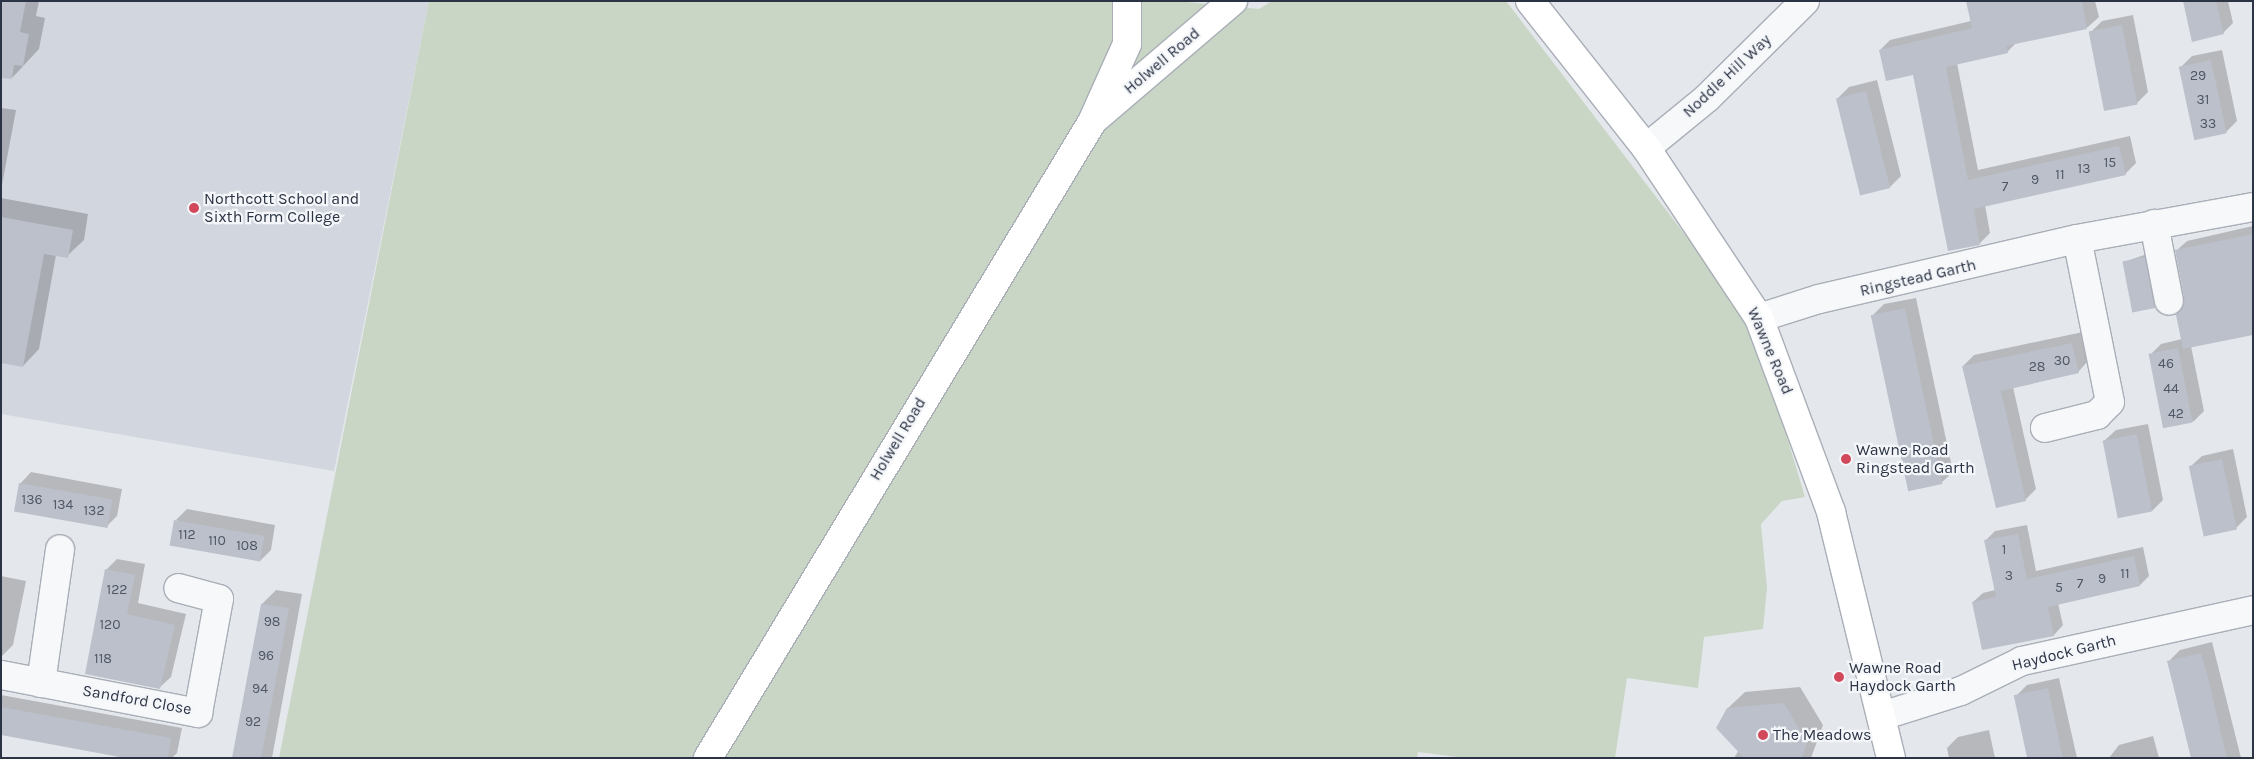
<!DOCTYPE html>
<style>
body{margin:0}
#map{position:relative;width:2254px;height:759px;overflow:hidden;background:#e4e7ec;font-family:Karla,sans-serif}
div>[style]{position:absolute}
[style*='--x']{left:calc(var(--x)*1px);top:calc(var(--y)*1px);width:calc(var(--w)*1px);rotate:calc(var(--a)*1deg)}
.built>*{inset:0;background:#d2d6de}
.green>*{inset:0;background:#c9d6c5}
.shadow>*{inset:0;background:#0003}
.building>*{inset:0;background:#bbc0ca;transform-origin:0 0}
.roads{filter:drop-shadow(1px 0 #a9aeb7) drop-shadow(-1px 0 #a9aeb7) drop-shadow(0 1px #a9aeb7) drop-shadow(0 -1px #a9aeb7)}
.street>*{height:28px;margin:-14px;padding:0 14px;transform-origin:14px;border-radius:14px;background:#f7f8fa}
.secondary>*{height:28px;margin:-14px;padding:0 14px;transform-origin:14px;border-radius:14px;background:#fff}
.dots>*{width:14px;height:14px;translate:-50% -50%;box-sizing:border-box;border:2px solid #f4f6f9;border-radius:50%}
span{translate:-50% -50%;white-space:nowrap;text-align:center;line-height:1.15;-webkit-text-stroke:4.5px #f4f6f9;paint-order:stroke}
.number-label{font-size:14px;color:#4f5766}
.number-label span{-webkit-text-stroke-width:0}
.street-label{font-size:16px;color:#2b3445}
.poi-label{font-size:16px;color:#2b3445}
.left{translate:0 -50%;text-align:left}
.frame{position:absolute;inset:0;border:2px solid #2b3445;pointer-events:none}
</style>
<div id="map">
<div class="built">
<i style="clip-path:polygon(1px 1px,429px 1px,334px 471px,1px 414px)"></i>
</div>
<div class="green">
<i style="clip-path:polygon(429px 1px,1176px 1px,1259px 9px,1272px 1px,1506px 1px,1706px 262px,1737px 307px,1767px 371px,1805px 497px,1782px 501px,1761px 524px,1767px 588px,1763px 629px,1704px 637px,1698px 688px,1627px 678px,1615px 758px,1465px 758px,1418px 752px,1417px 758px,279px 758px)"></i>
</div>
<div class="shadow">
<i style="clip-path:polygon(1px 1px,39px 1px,36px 16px,45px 18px,39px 49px,13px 77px,1px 75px)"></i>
<i style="clip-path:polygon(1967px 1px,2095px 1px,2099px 17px,2088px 27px,2017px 42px,2007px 52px,1957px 63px,1978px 170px,2130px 136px,2136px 163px,2125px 174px,1985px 205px,1990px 233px,1980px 243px,1949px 249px,1914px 73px,1880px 50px,1890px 40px,1971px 21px)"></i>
<i style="clip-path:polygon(2184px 1px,2228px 1px,2233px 23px,2223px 33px)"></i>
<i style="clip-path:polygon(2133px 15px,2148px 92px,2137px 103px,2090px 33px,2102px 21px)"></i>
<i style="clip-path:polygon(2222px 50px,2237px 121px,2226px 132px,2181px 67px,2192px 56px)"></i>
<i style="clip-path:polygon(1877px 80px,1901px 176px,1890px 187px,1838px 98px,1849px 87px)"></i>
<i style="clip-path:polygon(1px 108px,16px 110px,1px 190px)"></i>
<i style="clip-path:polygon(1px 198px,88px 214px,84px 240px,67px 256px,56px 255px,39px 349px,23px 366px,1px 362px)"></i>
<i style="clip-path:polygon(2253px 226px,2253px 333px,2191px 346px,2204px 411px,2193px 422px,2150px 355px,2161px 344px,2182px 339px,2186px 298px,2176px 251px,2187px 241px)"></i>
<i style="clip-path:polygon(2150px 253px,2160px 301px,2134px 311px,2124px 262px)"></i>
<i style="clip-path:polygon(1916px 298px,1953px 472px,1941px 483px,1872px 316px,1884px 304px)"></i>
<i style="clip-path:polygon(2083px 332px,2089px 360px,2078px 372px,2013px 387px,2036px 489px,2025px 500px,1963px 366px,1974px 355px)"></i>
<i style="clip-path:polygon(2148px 424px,2163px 500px,2152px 511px,2104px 441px,2116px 430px)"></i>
<i style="clip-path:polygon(2233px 449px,2247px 517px,2236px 528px,2190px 467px,2202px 456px)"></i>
<i style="clip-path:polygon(31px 472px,122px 489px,117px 516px,106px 527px,20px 484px)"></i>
<i style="clip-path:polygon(187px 509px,275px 525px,271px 550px,260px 561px,176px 520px)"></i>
<i style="clip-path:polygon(2027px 525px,2036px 571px,2143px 547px,2149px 576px,2140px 585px,2058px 603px,2063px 625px,2054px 635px,1973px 602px,1983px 593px,1995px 590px,1985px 541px,1995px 531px)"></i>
<i style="clip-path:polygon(117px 559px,145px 564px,138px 603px,186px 614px,171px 677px,159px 688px,106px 570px)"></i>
<i style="clip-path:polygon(1px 576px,26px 581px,13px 645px,2px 656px)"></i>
<i style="clip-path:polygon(276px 590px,302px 594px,272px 758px,234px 758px,262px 604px)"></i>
<i style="clip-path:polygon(2212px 642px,2241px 758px,2192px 758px,2169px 661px,2180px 650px)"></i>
<i style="clip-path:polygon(2059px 678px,2077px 758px,2029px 758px,2016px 696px,2027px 685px)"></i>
<i style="clip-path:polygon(1800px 687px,1823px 725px,1811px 758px,1734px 758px,1739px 750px,1728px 708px,1745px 692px)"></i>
<i style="clip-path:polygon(1px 695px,182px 728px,177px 753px,172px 758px,133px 758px,1px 733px)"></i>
<i style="clip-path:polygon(1989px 730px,1995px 758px,1949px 758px,1947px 748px,1958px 737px)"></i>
<i style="clip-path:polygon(2153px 736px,2159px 758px,2109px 758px,2119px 745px)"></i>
</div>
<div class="building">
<i style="clip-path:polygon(1px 1px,26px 1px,20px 32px,29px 34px,23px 66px,14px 65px,12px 79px,1px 78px)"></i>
<i style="clip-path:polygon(1966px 1px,2082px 1px,2087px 29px,2006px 46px,2008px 53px,1946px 67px,1968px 180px,2119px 146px,2126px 175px,1974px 209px,1980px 245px,1948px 251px,1913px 75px,1886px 81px,1879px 50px,1972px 28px)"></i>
<i style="clip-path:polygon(2183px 1px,2216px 1px,2224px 34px,2192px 42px)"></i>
<i style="left:2122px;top:25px;width:81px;height:34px;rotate:79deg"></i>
<i style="left:2211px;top:60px;width:75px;height:33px;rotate:78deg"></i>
<i style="left:1866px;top:91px;width:100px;height:31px;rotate:76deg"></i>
<i style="clip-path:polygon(1px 217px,73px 230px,68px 258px,44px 254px,23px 367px,1px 363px)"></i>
<i style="clip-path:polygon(2253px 234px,2253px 335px,2183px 349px,2176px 315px,2184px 298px,2175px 250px)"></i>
<i style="left:2145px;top:257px;width:52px;height:23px;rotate:79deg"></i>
<i style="left:1905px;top:308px;width:180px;height:35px;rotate:78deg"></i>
<i style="clip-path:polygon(2072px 343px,2079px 373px,2001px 391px,2026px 501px,1996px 508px,1962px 366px)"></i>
<i style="left:2178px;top:348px;width:76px;height:30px;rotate:79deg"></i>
<i style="left:2137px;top:434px;width:79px;height:35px;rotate:79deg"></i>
<i style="left:2222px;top:459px;width:72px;height:34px;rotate:78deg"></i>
<i style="left:19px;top:483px;width:95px;height:29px;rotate:10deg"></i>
<i style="left:174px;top:520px;width:92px;height:26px;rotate:10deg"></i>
<i style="clip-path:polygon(2018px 534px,2027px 579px,2134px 556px,2140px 586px,2048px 607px,2054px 636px,1982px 650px,1972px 602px,1996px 597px,1984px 540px)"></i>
<i style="clip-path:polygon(105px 569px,135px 575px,127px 614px,175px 625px,160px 689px,85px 674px)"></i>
<i style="clip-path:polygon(261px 604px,289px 608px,277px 675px,261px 758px,232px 758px)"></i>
<i style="clip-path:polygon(2201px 653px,2208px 678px,2227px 758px,2191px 758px,2174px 689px,2167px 661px)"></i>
<i style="left:2048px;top:688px;width:72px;height:35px;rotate:78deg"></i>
<i style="clip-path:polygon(1784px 703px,1807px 742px,1802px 758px,1744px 758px,1716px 728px,1727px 708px)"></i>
<i style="clip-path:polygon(1px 707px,171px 738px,168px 758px,125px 758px,1px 735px)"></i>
</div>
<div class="roads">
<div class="street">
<i style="--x:1646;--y:148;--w:79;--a:-39.3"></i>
<i style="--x:1707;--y:98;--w:138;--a:-44.7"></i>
<i style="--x:2154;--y:224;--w:78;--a:79"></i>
<i style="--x:1759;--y:318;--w:63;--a:-17.6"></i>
<i style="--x:1819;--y:299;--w:265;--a:-13.1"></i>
<i style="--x:2077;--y:239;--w:179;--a:-10.3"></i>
<i style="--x:2045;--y:428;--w:54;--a:-14"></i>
<i style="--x:2097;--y:415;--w:18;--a:-45"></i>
<i style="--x:2110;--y:402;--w:166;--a:-101.4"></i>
<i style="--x:1;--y:675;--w:201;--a:10.9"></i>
<i style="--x:198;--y:713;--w:116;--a:-79.6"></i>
<i style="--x:219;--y:599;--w:42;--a:-165"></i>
<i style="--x:41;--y:683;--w:135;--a:-81.9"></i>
<i style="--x:1882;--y:716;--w:83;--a:-17.6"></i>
<i style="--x:1961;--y:691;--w:68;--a:-26.2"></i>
<i style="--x:2022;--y:661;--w:237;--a:-12.4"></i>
</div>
<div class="secondary">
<i style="--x:1530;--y:1;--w:187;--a:51.7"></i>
<i style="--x:1646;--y:148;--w:204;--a:56.4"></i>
<i style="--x:1759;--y:318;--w:207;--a:69.6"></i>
<i style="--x:1831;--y:512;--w:253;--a:76.3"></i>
<i style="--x:1097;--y:117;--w:179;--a:-40.5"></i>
<i style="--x:708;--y:758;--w:743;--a:-58.88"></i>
<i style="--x:1092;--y:122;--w:85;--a:-65.8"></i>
<i style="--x:1127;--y:44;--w:43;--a:-90"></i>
</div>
</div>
<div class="dots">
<i style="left:194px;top:208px;background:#d1495b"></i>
<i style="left:1846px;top:459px;background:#d1495b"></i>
<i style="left:1839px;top:677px;background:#d1495b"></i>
<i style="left:1763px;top:735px;background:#d1495b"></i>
</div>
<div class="number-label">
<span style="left:2198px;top:76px">29</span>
<span style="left:2203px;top:100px">31</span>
<span style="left:2208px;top:124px">33</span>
<span style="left:2110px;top:163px">15</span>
<span style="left:2084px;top:169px">13</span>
<span style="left:2060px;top:175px">11</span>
<span style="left:2035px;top:180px">9</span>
<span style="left:2005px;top:187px">7</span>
<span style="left:2062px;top:361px">30</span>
<span style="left:2166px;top:364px">46</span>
<span style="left:2037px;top:367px">28</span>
<span style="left:2171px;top:389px">44</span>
<span style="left:2176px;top:414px">42</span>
<span style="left:32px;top:500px">136</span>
<span style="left:63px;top:505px">134</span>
<span style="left:94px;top:511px">132</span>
<span style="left:187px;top:535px">112</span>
<span style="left:217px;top:541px">110</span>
<span style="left:247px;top:546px">108</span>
<span style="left:2004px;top:550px">1</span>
<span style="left:2125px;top:574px">11</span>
<span style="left:2009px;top:576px">3</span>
<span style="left:2102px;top:579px">9</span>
<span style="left:2080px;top:584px">7</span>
<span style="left:2059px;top:588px">5</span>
<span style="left:117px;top:590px">122</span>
<span style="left:272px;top:622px">98</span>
<span style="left:110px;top:625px">120</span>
<span style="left:266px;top:656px">96</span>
<span style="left:103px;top:659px">118</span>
<span style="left:260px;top:689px">94</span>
<span style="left:253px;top:722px">92</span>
</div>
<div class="street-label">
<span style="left:1162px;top:61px;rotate:-40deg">Holwell Road</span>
<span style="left:1727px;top:76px;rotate:-43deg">Noddle Hill Way</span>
<span style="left:1918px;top:278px;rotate:-13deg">Ringstead Garth</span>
<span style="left:1770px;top:351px;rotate:67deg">Wawne Road</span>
<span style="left:898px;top:439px;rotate:-59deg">Holwell Road</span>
<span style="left:2064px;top:653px;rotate:-14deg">Haydock Garth</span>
<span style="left:137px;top:700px;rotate:10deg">Sandford Close</span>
</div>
<div class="poi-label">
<span class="left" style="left:204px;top:208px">Northcott School and<br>Sixth Form College</span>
<span class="left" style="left:1856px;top:459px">Wawne Road<br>Ringstead Garth</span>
<span class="left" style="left:1849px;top:677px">Wawne Road<br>Haydock Garth</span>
<span class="left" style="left:1773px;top:735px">The Meadows</span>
</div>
<div class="frame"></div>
</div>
